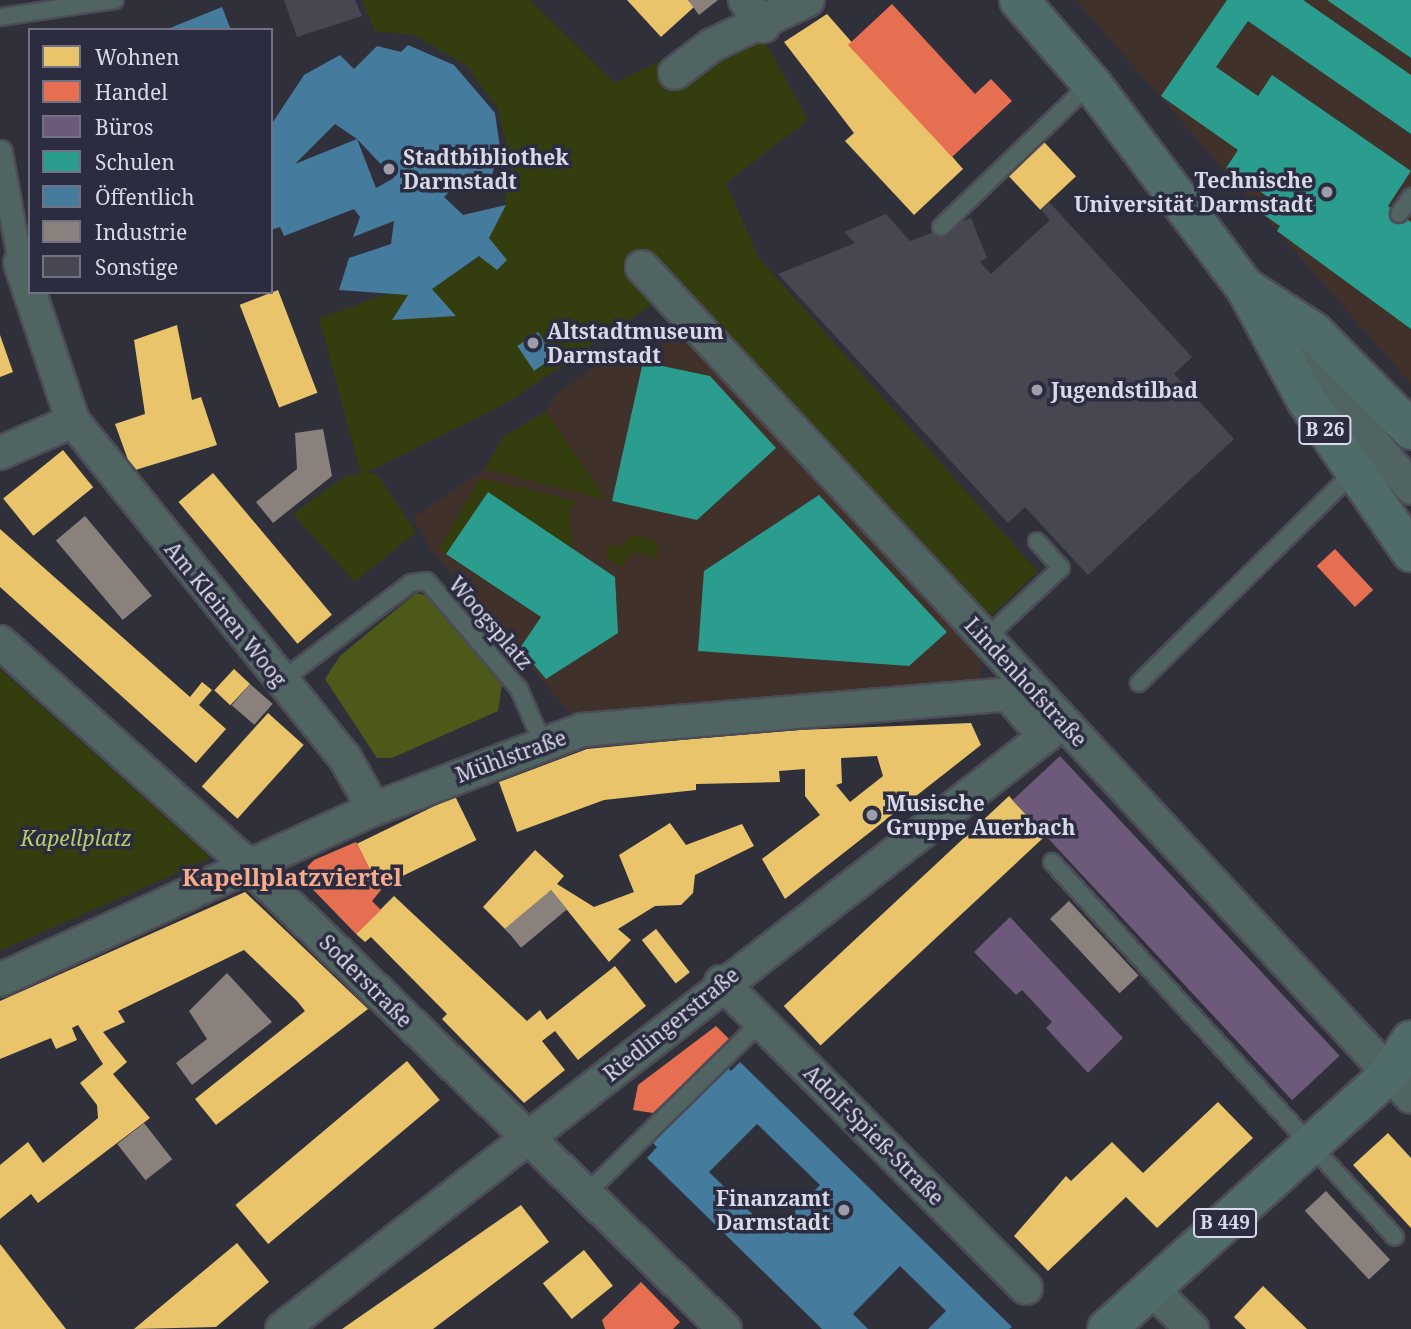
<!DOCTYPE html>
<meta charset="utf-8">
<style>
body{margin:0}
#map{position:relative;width:1411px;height:1329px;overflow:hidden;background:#30303b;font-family:"Noto Serif",serif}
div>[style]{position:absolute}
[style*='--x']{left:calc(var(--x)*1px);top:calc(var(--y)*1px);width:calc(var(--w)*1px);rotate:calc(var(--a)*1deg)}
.education>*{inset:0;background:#40312b}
.green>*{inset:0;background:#333d0e}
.forest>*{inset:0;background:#4c5918}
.homes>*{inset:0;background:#e9c46a;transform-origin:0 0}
.shops>*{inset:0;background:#e76f51;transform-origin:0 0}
.offices>*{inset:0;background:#6d597a;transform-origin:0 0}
.schools>*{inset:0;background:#2a9d8f}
.public>*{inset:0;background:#457b9d;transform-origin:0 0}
.industry>*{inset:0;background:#8a817c;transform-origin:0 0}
.building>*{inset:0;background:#474751}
.roads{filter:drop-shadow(2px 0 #4c4c56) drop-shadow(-2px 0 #4c4c56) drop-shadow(0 2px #4c4c56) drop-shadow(0 -2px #4c4c56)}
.service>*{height:16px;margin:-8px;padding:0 8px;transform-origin:8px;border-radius:8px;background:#506462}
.pedestrian>*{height:23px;margin:-11.5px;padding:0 11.5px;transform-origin:11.5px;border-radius:11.5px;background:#506462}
.minor>*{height:32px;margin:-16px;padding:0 16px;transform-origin:16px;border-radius:16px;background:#506462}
.primary>*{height:38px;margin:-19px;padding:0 19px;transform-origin:19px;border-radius:19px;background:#506c6a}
.dots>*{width:19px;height:19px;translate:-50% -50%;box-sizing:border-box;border:4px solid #2b2c40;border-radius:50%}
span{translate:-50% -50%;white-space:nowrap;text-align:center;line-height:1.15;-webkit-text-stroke:7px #2b2c40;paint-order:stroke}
.shield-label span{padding:2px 5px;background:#2b2c40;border:2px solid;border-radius:5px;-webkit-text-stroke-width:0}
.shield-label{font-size:19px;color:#d9dae7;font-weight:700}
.poi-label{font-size:21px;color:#d9dae7;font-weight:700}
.left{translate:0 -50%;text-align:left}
.right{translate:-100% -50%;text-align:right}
.street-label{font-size:21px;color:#d9dae7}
.park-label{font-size:21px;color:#b5cc69;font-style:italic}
.quarter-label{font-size:24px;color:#f7ab8b;font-weight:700}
.legend{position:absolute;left:28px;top:28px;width:245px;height:266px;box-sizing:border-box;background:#2b2c40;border:2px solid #717283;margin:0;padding:9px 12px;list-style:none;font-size:21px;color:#d9dae7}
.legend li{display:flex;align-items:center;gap:14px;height:35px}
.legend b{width:35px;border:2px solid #717283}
</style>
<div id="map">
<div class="education">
<i style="clip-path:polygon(1076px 0,1411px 0,1411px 384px)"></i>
<i style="clip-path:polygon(683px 323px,982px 650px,978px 690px,573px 716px,430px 548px,413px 518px,485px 469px,503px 437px,543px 416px,557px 394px,609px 356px,643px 362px)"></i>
</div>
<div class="green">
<i style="clip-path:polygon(362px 0,530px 0,615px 83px,751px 16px,808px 120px,726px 183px,759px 258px,1038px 572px,984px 622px,669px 293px,505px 404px,366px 473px,377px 474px,416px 532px,355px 582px,293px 514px,345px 476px,361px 474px,319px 318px,471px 265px,505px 204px,510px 159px,497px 107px,465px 64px,413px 35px,375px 31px)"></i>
<i style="clip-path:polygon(546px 411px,607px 500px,485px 469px,503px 437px)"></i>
<i style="clip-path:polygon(480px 478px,577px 501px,569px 510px,572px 548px,488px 492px,446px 554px,439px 548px)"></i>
<i style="clip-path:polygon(632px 535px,657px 541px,658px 558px,633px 552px,622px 567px,607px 558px,607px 544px,619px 547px)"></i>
<i style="clip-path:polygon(0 669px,211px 858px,0 951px)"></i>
</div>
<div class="forest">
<i style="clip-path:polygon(416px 593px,432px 597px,502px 685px,498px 711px,392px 758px,377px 758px,325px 679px,340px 656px)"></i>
</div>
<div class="homes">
<i style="clip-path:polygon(627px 0,688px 0,694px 7px,661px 37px)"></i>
<i style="clip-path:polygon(827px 14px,963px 169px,914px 215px,845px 141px,854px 133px,784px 42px)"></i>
<i style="left:1044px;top:142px;width:47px;height:49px;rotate:47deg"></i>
<i style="left:278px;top:290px;width:110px;height:41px;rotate:69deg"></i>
<i style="clip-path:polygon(177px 325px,192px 400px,201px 397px,217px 445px,132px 471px,115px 424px,145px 414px,134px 340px)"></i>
<i style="clip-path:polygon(0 335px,13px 372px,0 377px)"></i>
<i style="left:63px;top:450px;width:48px;height:77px;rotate:51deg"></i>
<i style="left:213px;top:473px;width:185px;height:45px;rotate:50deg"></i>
<i style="clip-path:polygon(0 529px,190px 697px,202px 682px,212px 690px,199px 705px,226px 729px,196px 763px,0 587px)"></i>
<i style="left:234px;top:669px;width:22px;height:29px;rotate:43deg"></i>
<i style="left:268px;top:713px;width:48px;height:99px;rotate:42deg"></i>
<i style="clip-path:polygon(evenodd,971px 723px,981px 745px,785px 899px,762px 859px,820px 815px,805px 796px,805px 769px,779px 771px,780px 782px,696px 784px,696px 790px,604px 800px,517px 832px,499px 782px,587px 749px,775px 731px,971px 723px,877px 756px,883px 776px,850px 802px,836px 785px,842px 783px,841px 758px,877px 756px)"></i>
<i style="left:455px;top:796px;width:49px;height:109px;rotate:64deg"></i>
<i style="left:1009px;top:796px;width:54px;height:308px;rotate:47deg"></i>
<i style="clip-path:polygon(670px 823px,686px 845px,742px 824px,754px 846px,695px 875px,693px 893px,681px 905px,655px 906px,618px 929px,631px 940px,609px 962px,551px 890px,510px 934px,483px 907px,535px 850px,564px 876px,557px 884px,594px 907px,634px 892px,619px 855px)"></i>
<i style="clip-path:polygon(245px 892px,368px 1009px,216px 1125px,195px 1099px,305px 1011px,297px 1001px,244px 950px,118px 1011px,125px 1022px,103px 1032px,127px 1062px,113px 1074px,150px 1118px,38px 1203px,31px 1194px,0 1219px,0 1165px,28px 1142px,43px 1163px,98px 1118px,97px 1105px,80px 1083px,103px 1064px,78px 1025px,72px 1028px,77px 1040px,56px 1049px,51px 1038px,0 1059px,0 1001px)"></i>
<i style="clip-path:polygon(394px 896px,527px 1021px,540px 1010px,547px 1020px,615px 966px,646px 1006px,578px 1060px,555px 1031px,542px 1041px,565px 1070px,524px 1103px,442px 1019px,447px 1014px,371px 937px,365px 942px,356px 934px)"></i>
<i style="left:656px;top:929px;width:55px;height:18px;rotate:52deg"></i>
<i style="left:407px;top:1061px;width:51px;height:224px;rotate:50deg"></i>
<i style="clip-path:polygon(1218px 1102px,1253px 1138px,1157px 1228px,1126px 1197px,1048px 1271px,1014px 1236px,1066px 1176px,1071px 1181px,1112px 1142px,1143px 1173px)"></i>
<i style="clip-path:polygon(1388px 1133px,1411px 1158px,1411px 1228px,1353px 1165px)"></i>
<i style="clip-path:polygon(521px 1205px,549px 1242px,433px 1329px,342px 1329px)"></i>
<i style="clip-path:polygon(237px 1243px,269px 1282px,216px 1327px,134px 1329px)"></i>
<i style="clip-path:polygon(0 1244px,66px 1329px,0 1329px)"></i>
<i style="left:584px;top:1250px;width:46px;height:53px;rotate:51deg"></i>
<i style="clip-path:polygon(1263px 1286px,1307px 1329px,1246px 1329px,1234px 1317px)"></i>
</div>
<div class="shops">
<i style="clip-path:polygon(892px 4px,975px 94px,991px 79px,1012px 101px,952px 157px,848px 45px)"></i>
<i style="left:1335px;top:549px;width:56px;height:25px;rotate:47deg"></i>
<i style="clip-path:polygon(356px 842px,381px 890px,372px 901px,381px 910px,356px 934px,299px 875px,314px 860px)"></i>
<i style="clip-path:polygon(716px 1026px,730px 1040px,653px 1113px,633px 1110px,638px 1085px)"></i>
<i style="clip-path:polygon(641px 1282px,680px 1322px,673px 1329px,605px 1329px,602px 1320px)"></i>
</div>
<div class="offices">
<i style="left:1060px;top:756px;width:410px;height:65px;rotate:47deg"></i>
<i style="clip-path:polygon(1010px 917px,1123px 1038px,1088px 1073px,1046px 1028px,1052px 1022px,1022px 990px,1016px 995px,974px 952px)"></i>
</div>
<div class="schools">
<i style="clip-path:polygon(1227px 0,1303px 0,1411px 75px,1411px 134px,1248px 21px,1216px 67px,1258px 96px,1272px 75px,1411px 171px,1388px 206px,1411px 222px,1411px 329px,1277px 231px,1280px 226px,1258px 211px,1268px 197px,1226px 168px,1238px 150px,1161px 96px)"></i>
<i style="clip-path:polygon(1327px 0,1411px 0,1411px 58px)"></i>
<i style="clip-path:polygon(643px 362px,710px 376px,776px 448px,697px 520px,612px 501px)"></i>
<i style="clip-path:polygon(488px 492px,615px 577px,618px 633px,546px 679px,520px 648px,541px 617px,446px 554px)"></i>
<i style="clip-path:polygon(819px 495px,947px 632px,909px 666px,698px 651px,704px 571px)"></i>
</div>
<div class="public">
<i style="clip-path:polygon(222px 7px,231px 30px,165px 30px)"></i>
<i style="clip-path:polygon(evenodd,408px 45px,454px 65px,495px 113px,500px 148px,492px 175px,478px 189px,464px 176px,444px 197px,463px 215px,506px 205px,489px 238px,507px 260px,497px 270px,479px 256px,432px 289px,456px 316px,392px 320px,408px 295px,339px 290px,349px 258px,391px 244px,394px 221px,353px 237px,360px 217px,354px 209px,284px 236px,280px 227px,271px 230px,271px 125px,304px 75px,340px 55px,354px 69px,377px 46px,401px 52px,408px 45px,335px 124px,357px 139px,295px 164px,335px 124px,408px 45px,357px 139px,394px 178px,376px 188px,357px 139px)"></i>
<i style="left:538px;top:332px;width:30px;height:25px;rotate:56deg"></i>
<i style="clip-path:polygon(evenodd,740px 1062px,1012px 1327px,1009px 1329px,928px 1329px,946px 1311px,900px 1266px,853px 1314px,868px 1329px,822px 1329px,647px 1158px,657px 1147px,651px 1141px,725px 1065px,731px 1071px,740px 1062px,757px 1124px,820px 1185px,773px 1234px,709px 1172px,757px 1124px)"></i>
</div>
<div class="industry">
<i style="clip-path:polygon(688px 0,718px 0,699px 15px)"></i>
<i style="clip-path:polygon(323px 429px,332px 476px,273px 523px,256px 502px,297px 469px,295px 433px)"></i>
<i style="left:85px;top:516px;width:104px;height:38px;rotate:50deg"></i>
<i style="left:250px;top:684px;width:30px;height:28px;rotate:41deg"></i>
<i style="left:551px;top:890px;width:25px;height:60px;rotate:50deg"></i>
<i style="left:1069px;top:901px;width:102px;height:26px;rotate:47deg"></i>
<i style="clip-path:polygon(227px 973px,272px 1022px,192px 1085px,176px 1063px,207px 1039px,189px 1011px)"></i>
<i style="left:144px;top:1123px;width:46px;height:34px;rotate:52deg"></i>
<i style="left:1326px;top:1191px;width:94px;height:29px;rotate:47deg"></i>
</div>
<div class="building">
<i style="clip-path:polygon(284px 0,355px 0,362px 16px,297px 37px)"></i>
<i style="clip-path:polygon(1049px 202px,1192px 357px,1174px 374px,1234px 439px,1088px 575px,1025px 507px,1008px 523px,778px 274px,855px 243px,844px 232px,886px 214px,910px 241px,971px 218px,987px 258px,980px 262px,991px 274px,1050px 220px,1041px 210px)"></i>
</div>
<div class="roads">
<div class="service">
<i style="--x:0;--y:17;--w:116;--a:-8.4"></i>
<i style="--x:1399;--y:214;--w:21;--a:-55"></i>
<i style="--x:941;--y:227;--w:208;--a:-43.8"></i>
<i style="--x:985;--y:639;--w:104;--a:-43.1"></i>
<i style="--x:1061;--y:568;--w:36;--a:-132"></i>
<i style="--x:281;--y:681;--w:163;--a:-37"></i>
<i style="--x:411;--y:583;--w:16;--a:-7"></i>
<i style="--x:427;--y:581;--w:142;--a:49.6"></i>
<i style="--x:519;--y:689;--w:58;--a:66.5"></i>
<i style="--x:1139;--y:683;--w:301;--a:-44.5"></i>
<i style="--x:1052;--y:862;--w:508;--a:47.55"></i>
<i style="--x:585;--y:1195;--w:247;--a:-44.5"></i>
</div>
<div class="pedestrian">
<i style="--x:0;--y:152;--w:113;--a:79.8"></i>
</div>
<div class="minor">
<i style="--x:745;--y:0;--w:32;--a:55"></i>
<i style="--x:675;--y:73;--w:46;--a:-37.1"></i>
<i style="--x:712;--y:45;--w:106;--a:-25.1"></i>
<i style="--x:20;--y:263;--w:167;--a:71.5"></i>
<i style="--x:73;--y:421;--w:433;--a:51.1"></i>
<i style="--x:345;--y:758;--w:59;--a:60.4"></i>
<i style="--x:642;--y:267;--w:1131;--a:47.18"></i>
<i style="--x:1280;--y:330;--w:205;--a:50.3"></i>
<i style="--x:0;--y:453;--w:80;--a:-23.7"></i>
<i style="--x:0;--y:642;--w:335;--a:42"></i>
<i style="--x:249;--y:866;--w:664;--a:44.21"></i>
<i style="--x:0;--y:980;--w:411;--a:-24.6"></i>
<i style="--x:374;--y:809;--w:222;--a:-20.8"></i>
<i style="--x:582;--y:730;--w:428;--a:-4.8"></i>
<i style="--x:1008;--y:694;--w:55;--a:49.4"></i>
<i style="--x:721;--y:982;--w:432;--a:45.1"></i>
<i style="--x:1152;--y:1289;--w:57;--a:45"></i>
<i style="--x:282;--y:1329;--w:988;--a:-37.84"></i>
</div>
<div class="primary">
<i style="--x:1019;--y:0;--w:110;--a:49.1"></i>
<i style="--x:1091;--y:83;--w:256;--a:53"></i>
<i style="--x:1245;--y:287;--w:128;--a:61.6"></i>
<i style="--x:1306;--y:400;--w:185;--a:55.4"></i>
<i style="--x:1246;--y:288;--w:81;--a:32.9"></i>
<i style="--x:1314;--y:332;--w:138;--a:45.3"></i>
<i style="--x:1107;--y:1329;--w:380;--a:-42.1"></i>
<i style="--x:1389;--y:1074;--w:40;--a:-57.1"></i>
</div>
</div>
<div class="dots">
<i style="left:389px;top:169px;background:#9e9eab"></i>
<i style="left:1327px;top:192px;background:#9e9eab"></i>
<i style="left:533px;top:343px;background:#9e9eab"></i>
<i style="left:1037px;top:390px;background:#9e9eab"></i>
<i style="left:872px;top:815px;background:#9e9eab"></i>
<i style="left:844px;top:1210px;background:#9e9eab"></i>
</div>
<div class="shield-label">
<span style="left:1325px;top:430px">B 26</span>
<span style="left:1225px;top:1223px">B 449</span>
</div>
<div class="poi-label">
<span class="left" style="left:403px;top:169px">Stadtbibliothek<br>Darmstadt</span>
<span class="right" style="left:1313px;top:192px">Technische<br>Universität Darmstadt</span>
<span class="left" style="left:547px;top:343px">Altstadtmuseum<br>Darmstadt</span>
<span class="left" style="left:1051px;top:390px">Jugendstilbad</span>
<span class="left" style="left:886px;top:815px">Musische<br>Gruppe Auerbach</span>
<span class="right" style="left:830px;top:1210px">Finanzamt<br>Darmstadt</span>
</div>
<div class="street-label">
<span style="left:226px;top:614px;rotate:51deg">Am Kleinen Woog</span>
<span style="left:491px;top:623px;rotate:49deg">Woogsplatz</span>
<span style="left:1026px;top:682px;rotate:47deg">Lindenhofstraße</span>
<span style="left:511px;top:756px;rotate:-20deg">Mühlstraße</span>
<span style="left:366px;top:981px;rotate:45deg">Soderstraße</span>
<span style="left:671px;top:1024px;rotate:-39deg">Riedlingerstraße</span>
<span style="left:874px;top:1135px;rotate:45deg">Adolf-Spieß-Straße</span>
</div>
<div class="park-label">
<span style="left:76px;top:838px">Kapellplatz</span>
</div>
<div class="quarter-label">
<span style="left:292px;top:877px">Kapellplatzviertel</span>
</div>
<ul class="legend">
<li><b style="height:19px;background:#e9c46a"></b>Wohnen</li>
<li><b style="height:19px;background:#e76f51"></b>Handel</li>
<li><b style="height:19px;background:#6d597a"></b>Büros</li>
<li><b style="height:19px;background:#2a9d8f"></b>Schulen</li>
<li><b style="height:19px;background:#457b9d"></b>Öffentlich</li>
<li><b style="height:19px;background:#8a817c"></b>Industrie</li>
<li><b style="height:19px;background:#474751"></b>Sonstige</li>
</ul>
</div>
